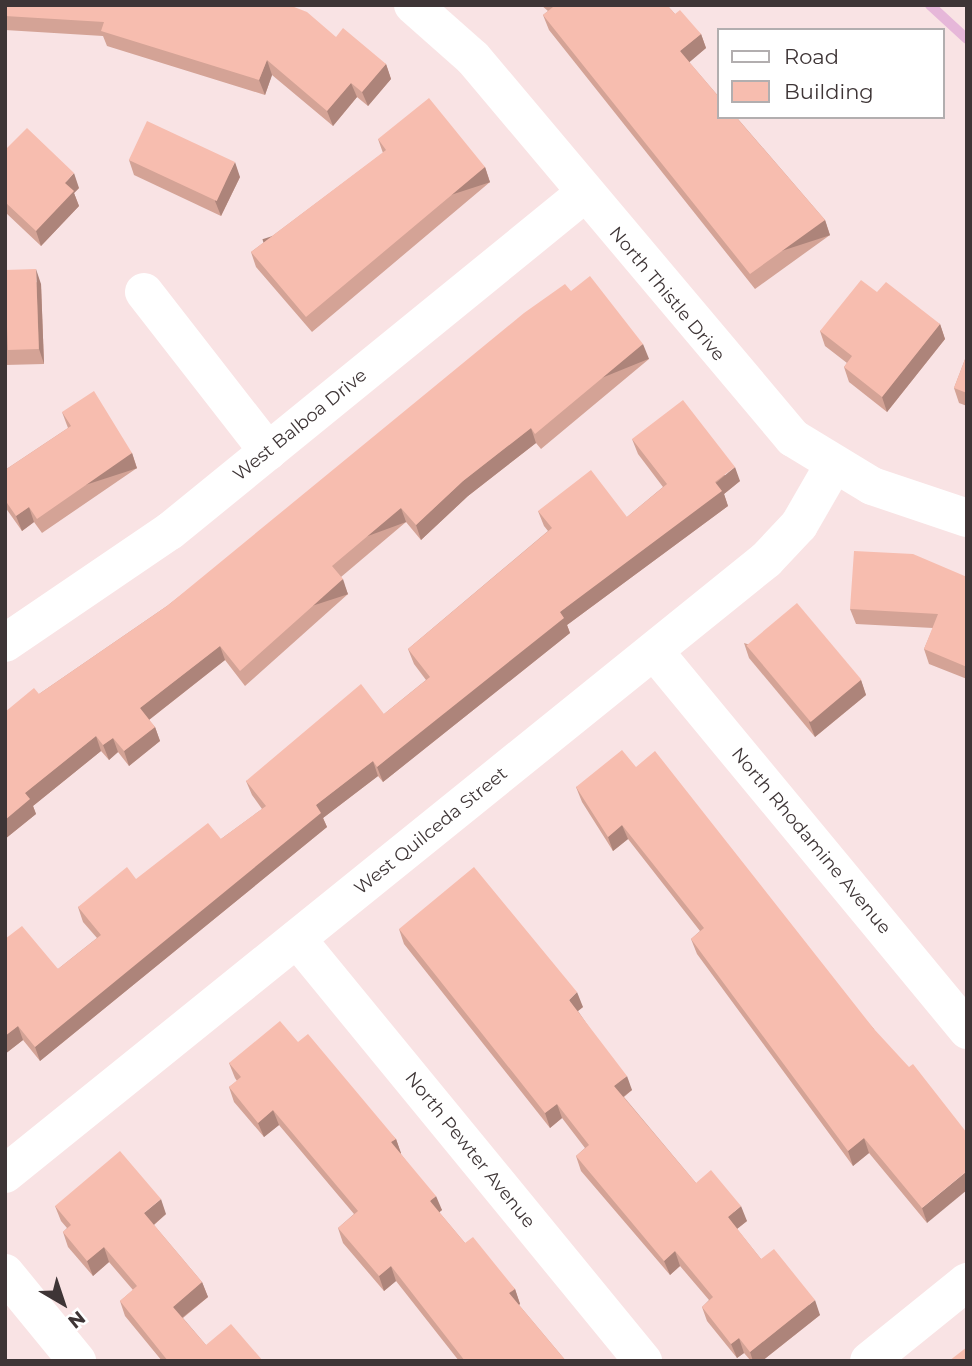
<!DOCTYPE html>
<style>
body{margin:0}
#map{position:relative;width:972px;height:1366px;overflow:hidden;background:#f9e3e4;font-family:Montserrat,sans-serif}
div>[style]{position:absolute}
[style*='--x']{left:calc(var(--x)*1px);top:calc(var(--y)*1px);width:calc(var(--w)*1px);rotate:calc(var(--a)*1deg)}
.stream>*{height:10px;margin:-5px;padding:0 5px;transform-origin:5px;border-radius:5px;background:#e6b7d9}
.minor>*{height:38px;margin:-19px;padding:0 19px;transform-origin:19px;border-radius:19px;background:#fff}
.wall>*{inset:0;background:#d4a396}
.shaded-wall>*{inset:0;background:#ad847a;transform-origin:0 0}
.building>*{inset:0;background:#f7bdaf;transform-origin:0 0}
span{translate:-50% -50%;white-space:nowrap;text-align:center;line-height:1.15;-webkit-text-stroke:7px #fff;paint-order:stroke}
.street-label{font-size:18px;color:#3e3536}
.frame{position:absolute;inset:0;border:7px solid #3e3536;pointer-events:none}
.legend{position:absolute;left:717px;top:28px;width:228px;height:91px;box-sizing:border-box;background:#fff;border:2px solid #b2aeaf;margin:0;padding:9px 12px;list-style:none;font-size:21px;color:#3e3536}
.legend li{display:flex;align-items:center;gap:14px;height:35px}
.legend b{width:35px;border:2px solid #b2aeaf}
.north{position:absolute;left:28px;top:1268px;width:70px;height:70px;-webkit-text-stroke:5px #fff;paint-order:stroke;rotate:141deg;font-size:19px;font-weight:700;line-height:28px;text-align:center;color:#3e3536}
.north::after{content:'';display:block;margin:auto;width:24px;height:32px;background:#3e3536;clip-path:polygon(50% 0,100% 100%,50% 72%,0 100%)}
</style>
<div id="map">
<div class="stream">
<i style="--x:930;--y:5;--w:50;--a:42.6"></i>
</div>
<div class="minor">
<i style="--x:413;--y:5;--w:80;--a:41.5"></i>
<i style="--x:473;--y:58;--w:497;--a:49.9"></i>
<i style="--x:793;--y:438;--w:92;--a:31.3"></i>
<i style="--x:872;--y:486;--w:100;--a:18.6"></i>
<i style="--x:144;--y:292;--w:202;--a:52.1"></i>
<i style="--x:5;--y:643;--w:199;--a:-34.2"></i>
<i style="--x:170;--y:531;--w:534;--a:-39.15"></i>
<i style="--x:654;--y:651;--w:492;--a:50.4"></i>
<i style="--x:297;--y:939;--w:546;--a:50.65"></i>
<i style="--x:5;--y:1174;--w:978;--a:-38.9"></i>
<i style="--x:766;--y:560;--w:48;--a:-46.7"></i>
<i style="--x:799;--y:525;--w:68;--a:-60"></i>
<i style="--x:5;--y:1273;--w:114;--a:50.7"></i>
<i style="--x:869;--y:1361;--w:126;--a:-38.9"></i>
</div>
<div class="wall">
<i style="clip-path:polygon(5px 5px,336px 37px,386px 64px,391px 79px,368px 106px,357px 97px,333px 126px,272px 75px,265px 95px,107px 46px,103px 36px,5px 30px)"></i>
<i style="clip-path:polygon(541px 5px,667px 5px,675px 14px,701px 34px,706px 48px,689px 62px,825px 220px,830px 235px,755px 289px,549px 30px,543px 15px,548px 11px)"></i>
<i style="clip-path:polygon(378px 139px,485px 167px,490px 182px,312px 332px,256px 267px,251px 252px,383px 153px)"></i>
<i style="clip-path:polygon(5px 150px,79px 188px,74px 193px,79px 206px,41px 246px,5px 212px)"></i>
<i style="clip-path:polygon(129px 160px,240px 177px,221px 216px,134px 175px)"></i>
<i style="clip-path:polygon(5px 270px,41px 284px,44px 364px,5px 365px)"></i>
<i style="clip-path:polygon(571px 291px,649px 359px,541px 449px,536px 443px,468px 496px,421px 540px,406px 522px,341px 577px,348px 594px,245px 686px,225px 660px,149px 720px,155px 727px,160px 741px,129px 766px,118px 752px,109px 760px,101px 751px,33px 806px,36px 814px,5px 839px,39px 694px,167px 606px)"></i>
<i style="clip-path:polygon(877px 292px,940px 324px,945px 339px,887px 412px,849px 382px,844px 367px,847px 363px,825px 346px,820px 331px)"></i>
<i style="clip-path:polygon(967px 354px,967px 406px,959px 403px,954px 388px)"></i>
<i style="clip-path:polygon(62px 412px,132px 453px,137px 468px,42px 533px,34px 522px,22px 531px,5px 507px,5px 470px,68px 428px)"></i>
<i style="clip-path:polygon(632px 439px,740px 481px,724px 494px,728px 506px,567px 625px,570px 633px,383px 782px,378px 776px,323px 818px,327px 827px,40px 1061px,23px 1040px,5px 1054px,5px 939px,58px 969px,97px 938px,83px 922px,78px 907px,221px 839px,262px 809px,252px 795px,246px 781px,384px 714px,426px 680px,414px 664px,408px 649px,548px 531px,544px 526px,538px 511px,627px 517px,663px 487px,638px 454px)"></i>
<i style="clip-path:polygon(967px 577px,967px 679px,929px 664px,924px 649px,933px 628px,856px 624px,850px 609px)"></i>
<i style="clip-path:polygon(744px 643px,861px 680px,866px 695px,815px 737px,749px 658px)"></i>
<i style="clip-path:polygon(636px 767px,874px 1029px,927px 1223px,869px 1153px,853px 1166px,697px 954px,691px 939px,700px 931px,628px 839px,613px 851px,582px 802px,576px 787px)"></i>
<i style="clip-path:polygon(399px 929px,583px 1007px,578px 1011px,632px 1090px,624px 1097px,696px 1183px,747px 1221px,737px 1229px,761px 1259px,820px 1315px,762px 1361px,751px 1361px,744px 1353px,737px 1358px,707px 1321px,702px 1307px,709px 1300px,680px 1266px,670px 1275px,581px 1171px,576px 1156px,585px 1148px,562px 1118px,550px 1128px,404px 944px)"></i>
<i style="clip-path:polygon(298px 1042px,396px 1139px,401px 1154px,442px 1210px,439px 1212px,465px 1243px,515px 1289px,520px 1304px,519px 1305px,566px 1361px,459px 1361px,396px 1281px,384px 1291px,343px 1243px,338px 1228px,354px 1214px,279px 1125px,264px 1137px,234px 1102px,229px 1087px,237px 1081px,235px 1078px,229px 1063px)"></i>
<i style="clip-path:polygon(55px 1206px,166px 1214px,154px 1225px,202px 1282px,208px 1297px,183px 1318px,206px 1345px,263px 1361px,162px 1361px,125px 1316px,120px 1301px,133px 1290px,109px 1262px,93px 1276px,68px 1247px,63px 1232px,67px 1228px,61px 1221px)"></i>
</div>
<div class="shaded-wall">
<i style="clip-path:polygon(701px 34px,706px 48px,685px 66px,680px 51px)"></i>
<i style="clip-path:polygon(267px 60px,272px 75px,265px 95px,259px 80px)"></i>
<i style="clip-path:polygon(386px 64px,391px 79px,368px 106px,362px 92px)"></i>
<i style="clip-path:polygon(351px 83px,357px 97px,333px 126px,327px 111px)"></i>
<i style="clip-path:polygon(235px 162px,240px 177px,221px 216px,215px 201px)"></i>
<i style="left:485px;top:167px;width:16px;height:234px;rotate:72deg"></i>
<i style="clip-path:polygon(74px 173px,79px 188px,74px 193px,79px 206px,41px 246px,36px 231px,65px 183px)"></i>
<i style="left:825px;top:220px;width:16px;height:92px;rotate:72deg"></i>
<i style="clip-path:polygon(36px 269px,41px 284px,44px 364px,39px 349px)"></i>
<i style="clip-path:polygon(940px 324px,945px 339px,887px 412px,882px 397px)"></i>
<i style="left:643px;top:344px;width:16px;height:141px;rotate:68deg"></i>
<i style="clip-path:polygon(531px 428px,536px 443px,468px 496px,421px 540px,416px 525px,463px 481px)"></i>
<i style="left:132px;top:453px;width:16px;height:116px;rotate:72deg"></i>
<i style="clip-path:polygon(735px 467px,740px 481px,724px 494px,728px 506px,567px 625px,570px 633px,383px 782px,377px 767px,560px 612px)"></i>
<i style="clip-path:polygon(29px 507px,34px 522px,22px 531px,16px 516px)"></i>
<i style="left:401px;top:508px;width:15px;height:90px;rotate:70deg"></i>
<i style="left:343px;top:579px;width:16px;height:138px;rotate:72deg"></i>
<i style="clip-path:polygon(220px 646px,225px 660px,145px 723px,140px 708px)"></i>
<i style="clip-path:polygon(861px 680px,866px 695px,815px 737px,809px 722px)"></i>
<i style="clip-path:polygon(155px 727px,160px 741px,129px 766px,124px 751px)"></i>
<i style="clip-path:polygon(96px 736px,101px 751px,33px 806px,36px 814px,5px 839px,5px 820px,25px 793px)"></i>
<i style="clip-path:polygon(113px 738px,118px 752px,109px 760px,103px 745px)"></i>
<i style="clip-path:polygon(373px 761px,378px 776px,323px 818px,327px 827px,40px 1061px,35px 1047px,316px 805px)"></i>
<i style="clip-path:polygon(622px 825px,628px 839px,613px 851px,608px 837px)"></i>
<i style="clip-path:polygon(577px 992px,583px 1007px,574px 1014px,569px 1000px)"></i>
<i style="clip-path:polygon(18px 1026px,23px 1040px,5px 1054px,5px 1036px)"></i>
<i style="clip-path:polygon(627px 1076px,632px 1090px,619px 1100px,614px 1086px)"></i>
<i style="clip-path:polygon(557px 1104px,562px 1118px,550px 1128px,545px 1113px)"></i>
<i style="clip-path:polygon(273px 1110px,279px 1125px,264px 1137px,258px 1123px)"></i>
<i style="clip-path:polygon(864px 1138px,869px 1153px,853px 1166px,848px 1151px)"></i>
<i style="clip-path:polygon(396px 1139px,401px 1153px,397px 1157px,391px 1142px)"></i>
<i style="clip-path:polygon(967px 1171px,967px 1190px,927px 1223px,922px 1208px)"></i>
<i style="clip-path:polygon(436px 1196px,442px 1210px,435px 1216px,430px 1201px)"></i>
<i style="clip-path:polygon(161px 1199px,166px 1214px,150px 1228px,144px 1213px)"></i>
<i style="clip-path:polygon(741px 1206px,747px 1221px,733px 1232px,728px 1217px)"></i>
<i style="clip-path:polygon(104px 1247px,109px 1262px,93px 1276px,87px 1261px)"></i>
<i style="clip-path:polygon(675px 1251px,680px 1266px,670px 1275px,664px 1261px)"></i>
<i style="clip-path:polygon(391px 1266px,396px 1281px,384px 1291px,379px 1276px)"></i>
<i style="clip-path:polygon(202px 1282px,208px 1297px,178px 1321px,173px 1307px)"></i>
<i style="clip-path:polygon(515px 1289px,520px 1304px,514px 1308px,509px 1293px)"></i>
<i style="clip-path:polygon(815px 1300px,820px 1315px,762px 1361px,753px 1361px,750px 1352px)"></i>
<i style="clip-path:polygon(739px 1338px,744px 1353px,737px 1358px,731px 1344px)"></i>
</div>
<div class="building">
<i style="clip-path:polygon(5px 5px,289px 5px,307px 12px,336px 37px,343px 28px,386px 64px,362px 92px,351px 83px,327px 111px,267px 60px,259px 80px,101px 31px,104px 22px,5px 16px)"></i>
<i style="clip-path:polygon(551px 5px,667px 5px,675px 14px,680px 10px,701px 34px,680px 51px,718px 96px,718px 117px,736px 117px,825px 220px,750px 274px,543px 15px,553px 7px)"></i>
<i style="clip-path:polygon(429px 98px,485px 167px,306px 317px,251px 252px,386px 150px,378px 139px)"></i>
<i style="left:147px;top:121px;width:97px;height:43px;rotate:25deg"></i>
<i style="clip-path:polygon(27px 128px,74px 173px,65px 183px,74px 191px,36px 231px,5px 202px,5px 150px)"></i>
<i style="left:36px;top:269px;width:80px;height:31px;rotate:88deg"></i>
<i style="clip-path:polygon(590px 276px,643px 344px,535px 434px,531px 428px,463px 481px,416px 525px,401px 508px,332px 566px,343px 579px,240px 671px,220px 646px,140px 708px,155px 727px,124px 751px,113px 738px,103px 745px,96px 736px,25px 793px,30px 799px,5px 820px,5px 712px,34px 688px,39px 694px,167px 606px,524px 313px,565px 284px,571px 291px)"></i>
<i style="clip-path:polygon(861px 280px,877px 292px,886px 282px,940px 324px,882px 397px,844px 367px,852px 356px,820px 331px)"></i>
<i style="clip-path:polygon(967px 354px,967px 393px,954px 388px)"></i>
<i style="clip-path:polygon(94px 391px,132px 453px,37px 519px,29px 507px,16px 516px,5px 500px,5px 470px,71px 426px,62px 412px)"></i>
<i style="clip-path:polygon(683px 400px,735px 467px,715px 482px,722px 491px,560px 612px,564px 618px,377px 767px,373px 761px,316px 805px,321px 813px,35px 1047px,18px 1026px,5px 1036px,5px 939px,22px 926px,58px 969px,101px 935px,78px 907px,127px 867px,136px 879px,208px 823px,221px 839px,266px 806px,246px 781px,361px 684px,384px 714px,430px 677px,408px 649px,552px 528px,538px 511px,591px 470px,627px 517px,667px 484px,632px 439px)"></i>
<i style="clip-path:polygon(854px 551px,913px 554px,967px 577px,967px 667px,924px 649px,938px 614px,850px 609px)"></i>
<i style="left:797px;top:603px;width:100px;height:66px;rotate:50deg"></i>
<i style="clip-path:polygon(622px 750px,636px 767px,655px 751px,874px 1029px,909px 1067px,913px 1064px,967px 1133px,967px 1171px,922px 1208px,864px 1138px,848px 1151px,691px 939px,704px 928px,622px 825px,608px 837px,576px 787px)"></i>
<i style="clip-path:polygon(474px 867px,577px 992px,569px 1000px,627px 1076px,614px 1086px,696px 1183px,711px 1170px,741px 1206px,728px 1217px,761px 1259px,774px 1249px,815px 1300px,750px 1352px,739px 1338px,731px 1344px,702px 1307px,713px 1297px,675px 1251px,664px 1261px,576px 1156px,589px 1145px,557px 1104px,545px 1113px,399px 929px)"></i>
<i style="clip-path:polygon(280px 1021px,298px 1042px,308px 1034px,396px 1139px,391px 1142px,436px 1196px,430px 1201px,465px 1243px,473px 1237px,515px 1289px,509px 1293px,566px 1361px,465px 1361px,391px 1266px,379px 1276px,338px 1228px,358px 1211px,273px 1110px,258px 1123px,229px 1087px,241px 1077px,229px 1063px)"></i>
<i style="clip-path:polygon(120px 1151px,161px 1199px,144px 1213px,202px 1282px,173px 1307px,206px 1345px,231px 1324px,263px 1361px,168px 1361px,120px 1301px,137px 1286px,104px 1247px,87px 1261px,63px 1232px,71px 1225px,55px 1206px)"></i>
<i style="clip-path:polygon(967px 1347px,967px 1361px,949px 1361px)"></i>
</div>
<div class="street-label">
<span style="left:667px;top:294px;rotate:50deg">North Thistle Drive</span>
<span style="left:300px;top:425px;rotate:-39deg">West Balboa Drive</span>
<span style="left:431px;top:831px;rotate:-39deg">West Quilceda Street</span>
<span style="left:811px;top:841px;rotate:50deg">North Rhodamine Avenue</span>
<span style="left:470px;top:1150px;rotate:51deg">North Pewter Avenue</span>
</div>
<div class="frame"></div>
<ul class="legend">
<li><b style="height:9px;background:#fff"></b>Road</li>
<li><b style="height:19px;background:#f7bdaf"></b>Building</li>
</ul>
<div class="north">N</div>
</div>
